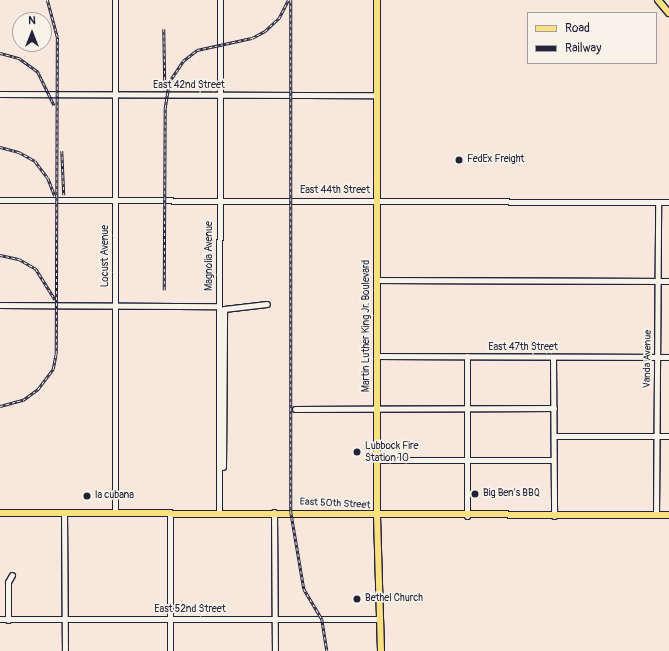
<!DOCTYPE html>
<style>
body{margin:0}
#map{position:relative;width:669px;height:651px;overflow:hidden;background:#f8e7dc;font-family:Pangolin,sans-serif}
div>[style]{position:absolute}
[style*='--x']{left:calc(var(--x)*1px);top:calc(var(--y)*1px);width:calc(var(--w)*1px);rotate:calc(var(--a)*1deg)}
.roads{filter:drop-shadow(1px 0 #22223b) drop-shadow(-1px 0 #22223b) drop-shadow(0 1px #22223b) drop-shadow(0 -1px #22223b)}
.minor>*{height:5px;margin:-2.5px;padding:0 2.5px;transform-origin:2.5px;border-radius:2.5px;background:#f7f3e8}
.major>*{height:6px;margin:-3px;padding:0 3px;transform-origin:3px;border-radius:3px;background:#fbe080}
.rail>*{height:2.5px;margin-top:-1.25px;transform-origin:0;background:repeating-linear-gradient(90deg,#f7f3e8 0 3px,#22223b 0 6px);box-sizing:border-box;border-block:1px solid #22223b}
.dots>*{width:11px;height:11px;translate:-50% -50%;box-sizing:border-box;border:2px solid #f7f3e8;border-radius:50%}
span{translate:-50% -50%;white-space:nowrap;text-align:center;line-height:1.15;-webkit-text-stroke:3.5px #f7f3e8;paint-order:stroke}
.street-label{font-size:10px;color:#22223b}
.poi-label{font-size:10px;color:#22223b}
.left{translate:0 -50%;text-align:left}
.legend{position:absolute;left:527px;top:12px;width:130px;height:52px;box-sizing:border-box;background:#f7f3e8;border:1px solid #a29fa3;margin:0;padding:5px 7px;list-style:none;font-size:12px;color:#22223b}
.legend li{display:flex;align-items:center;gap:8px;height:20px}
.legend b{width:20px;border:1px solid #a29fa3}
.north{position:absolute;left:12px;top:12px;width:40px;height:40px;box-sizing:border-box;background:#f7f3e8;border:1px solid #a29fa3;border-radius:50%;rotate:0deg;font-size:11px;font-weight:700;line-height:16px;text-align:center;color:#22223b}
.north::after{content:'';display:block;margin:auto;width:14px;height:18px;background:#22223b;clip-path:polygon(50% 0,100% 100%,50% 72%,0 100%)}
</style>
<div id="map">
<div class="roads">
<div class="minor">
<i style="--x:115;--y:0;--w:512;--a:90"></i>
<i style="--x:0;--y:94;--w:377;--a:0.2"></i>
<i style="--x:0;--y:200;--w:669;--a:0.17"></i>
<i style="--x:377;--y:280;--w:292;--a:0.2"></i>
<i style="--x:0;--y:305;--w:219;--a:0.3"></i>
<i style="--x:377;--y:356;--w:292;--a:0.2"></i>
<i style="--x:553;--y:357;--w:159;--a:89.6"></i>
<i style="--x:295;--y:409;--w:259;--a:-0.2"></i>
<i style="--x:554;--y:436;--w:115;--a:0"></i>
<i style="--x:377;--y:460;--w:176;--a:0"></i>
<i style="--x:223;--y:467;--w:158;--a:-89.6"></i>
<i style="--x:224;--y:309;--w:43;--a:-6.6"></i>
<i style="--x:64;--y:512;--w:139;--a:89.6"></i>
<i style="--x:170;--y:512;--w:139;--a:90"></i>
<i style="--x:219;--y:512;--w:512;--a:-89.89"></i>
<i style="--x:274;--y:512;--w:139;--a:89.6"></i>
<i style="--x:656;--y:515;--w:313;--a:-89.6"></i>
<i style="--x:467;--y:516;--w:160;--a:-90"></i>
<i style="--x:0;--y:619;--w:380;--a:0"></i>
<i style="--x:8;--y:620;--w:38;--a:-90"></i>
<i style="--x:8;--y:582;--w:8;--a:-60"></i>
</div>
<div class="major">
<i style="--x:377;--y:0;--w:516;--a:90"></i>
<i style="--x:377;--y:516;--w:135;--a:88.3"></i>
<i style="--x:658;--y:0;--w:17;--a:50"></i>
<i style="--x:0;--y:513;--w:669;--a:0.17"></i>
</div>
</div>
<div class="rail">
<i style="--x:291;--y:0;--w:512;--a:90"></i>
<i style="--x:291;--y:512;--w:78;--a:80.4"></i>
<i style="--x:304;--y:589;--w:35;--a:59"></i>
<i style="--x:322;--y:619;--w:32;--a:81"></i>
<i style="--x:164;--y:29;--w:60;--a:89"></i>
<i style="--x:0;--y:53;--w:20;--a:15"></i>
<i style="--x:19;--y:58;--w:24;--a:36"></i>
<i style="--x:38;--y:72;--w:37;--a:64"></i>
<i style="--x:0;--y:147;--w:20;--a:15"></i>
<i style="--x:19;--y:152;--w:18;--a:29"></i>
<i style="--x:35;--y:161;--w:21;--a:53"></i>
<i style="--x:48;--y:178;--w:19;--a:69"></i>
<i style="--x:62;--y:151;--w:44;--a:87.4"></i>
<i style="--x:0;--y:255;--w:19;--a:12"></i>
<i style="--x:19;--y:259;--w:20;--a:30"></i>
<i style="--x:36;--y:269;--w:36;--a:58"></i>
<i style="--x:164;--y:290;--w:182;--a:-89.7"></i>
<i style="--x:165;--y:108;--w:26;--a:-81"></i>
<i style="--x:169;--y:82;--w:25;--a:-56"></i>
<i style="--x:183;--y:61;--w:18;--a:-38"></i>
<i style="--x:197;--y:50;--w:56;--a:-12.3"></i>
<i style="--x:252;--y:38;--w:15;--a:-28"></i>
<i style="--x:265;--y:31;--w:19;--a:-43"></i>
<i style="--x:279;--y:18;--w:20;--a:-63"></i>
<i style="--x:0;--y:406;--w:24;--a:-15"></i>
<i style="--x:23;--y:400;--w:19;--a:-36"></i>
<i style="--x:38;--y:389;--w:25;--a:-53"></i>
<i style="--x:53;--y:369;--w:15;--a:-79"></i>
<i style="--x:56;--y:354;--w:317;--a:-89.8"></i>
<i style="--x:57;--y:37;--w:38;--a:-105"></i>
</div>
<div class="dots">
<i style="left:459px;top:160px;background:#22223b"></i>
<i style="left:357px;top:452px;background:#22223b"></i>
<i style="left:475px;top:494px;background:#22223b"></i>
<i style="left:87px;top:496px;background:#22223b"></i>
<i style="left:357px;top:599px;background:#22223b"></i>
</div>
<div class="street-label">
<span style="left:189px;top:86px">East 42nd Street</span>
<span style="left:335px;top:191px">East 44th Street</span>
<span style="left:106px;top:256px;rotate:-90deg">Locust Avenue</span>
<span style="left:210px;top:256px;rotate:-90deg">Magnolia Avenue</span>
<span style="left:367px;top:326px;rotate:-90deg">Martin Luther King Jr. Boulevard</span>
<span style="left:523px;top:348px">East 47th Street</span>
<span style="left:648px;top:359px;rotate:-89deg">Vanda Avenue</span>
<span style="left:335px;top:504px;rotate:3deg">East 50th Street</span>
<span style="left:190px;top:610px">East 52nd Street</span>
</div>
<div class="poi-label">
<span class="left" style="left:467px;top:160px">FedEx Freight</span>
<span class="left" style="left:365px;top:452px">Lubbock Fire<br>Station 10</span>
<span class="left" style="left:483px;top:494px">Big Ben's BBQ</span>
<span class="left" style="left:95px;top:496px">la cubana</span>
<span class="left" style="left:365px;top:599px">Bethel Church</span>
</div>
<ul class="legend">
<li><b style="height:5px;background:#fbe080"></b>Road</li>
<li><b style="height:5px;background:#22223b"></b>Railway</li>
</ul>
<div class="north">N</div>
</div>
